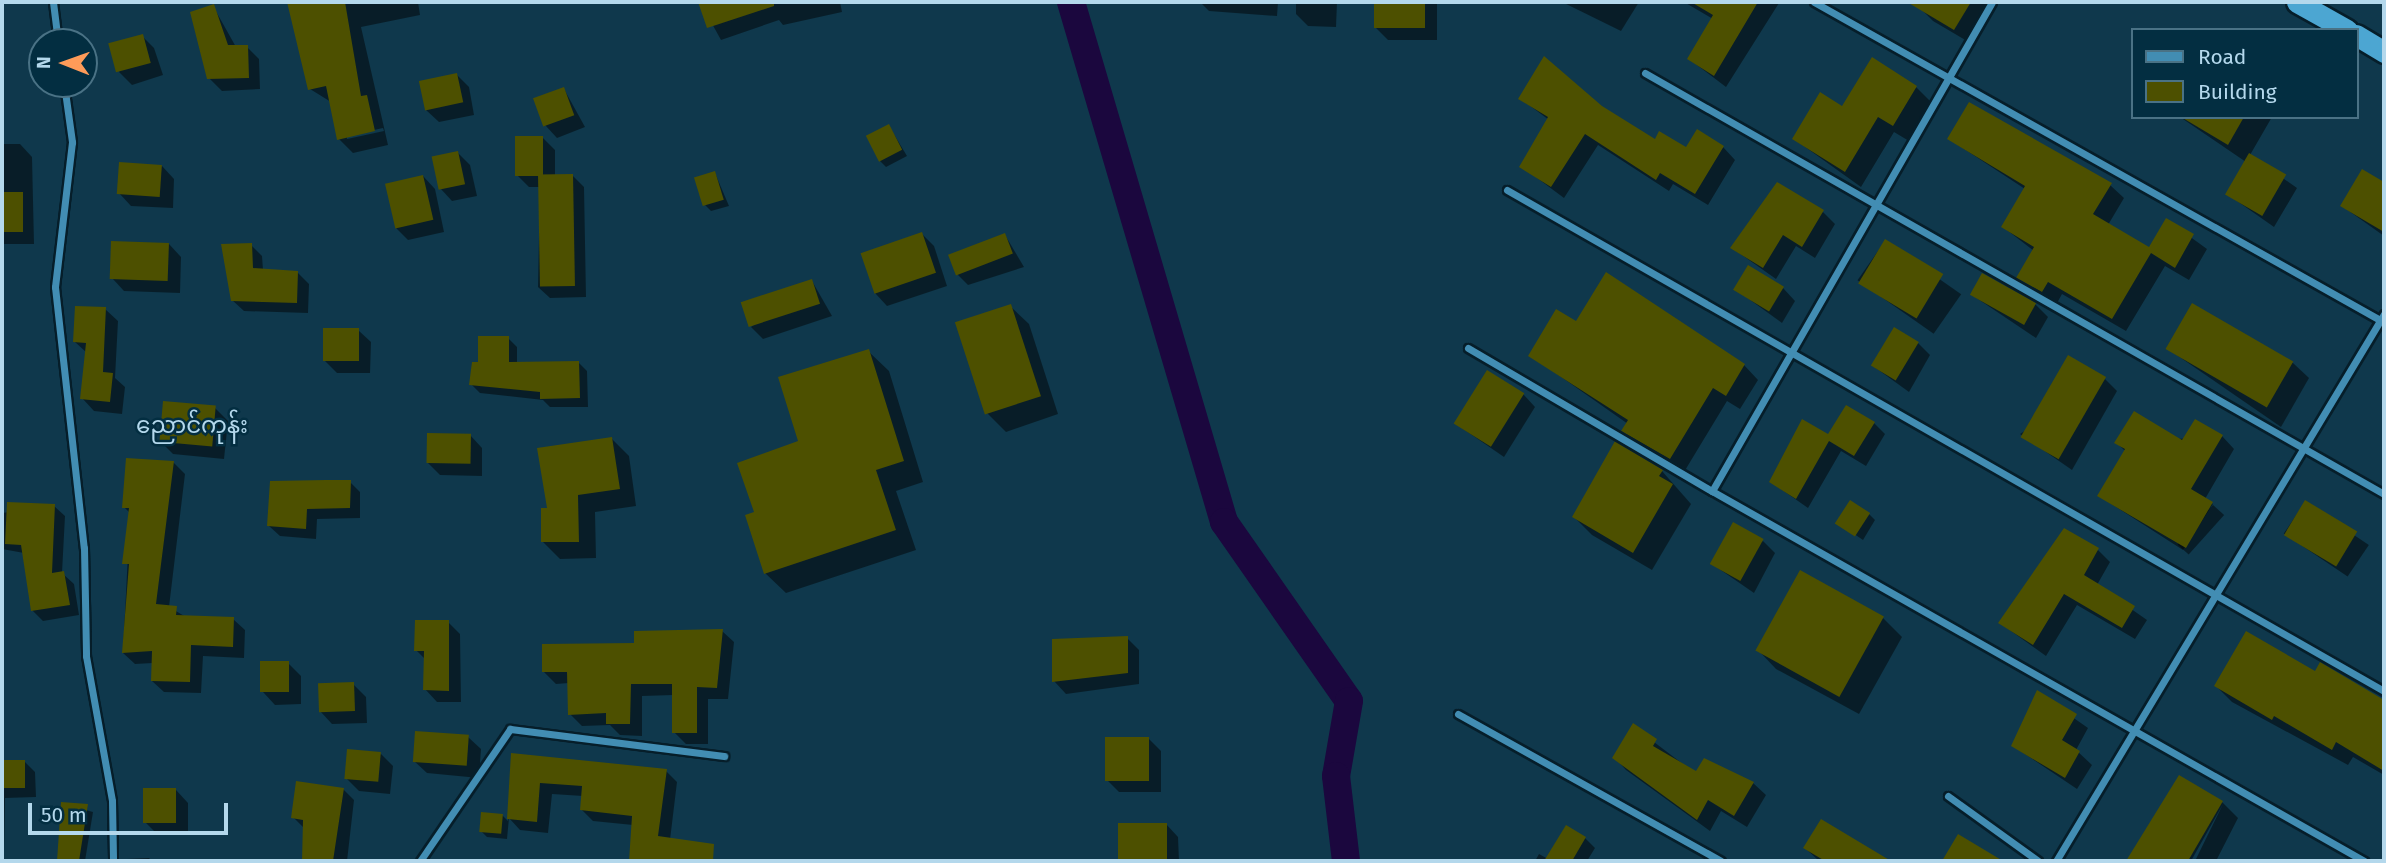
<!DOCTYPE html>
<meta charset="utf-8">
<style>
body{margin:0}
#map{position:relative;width:2386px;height:863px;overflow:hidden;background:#0f384c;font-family:"Fira Sans","Noto Sans Myanmar",sans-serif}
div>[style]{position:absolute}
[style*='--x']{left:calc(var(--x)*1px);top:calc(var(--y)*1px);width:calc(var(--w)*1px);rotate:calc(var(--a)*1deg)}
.shadow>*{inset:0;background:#0007;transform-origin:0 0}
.canal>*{height:28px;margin:-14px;padding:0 14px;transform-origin:14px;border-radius:14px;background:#1b073e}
.building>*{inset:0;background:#4d5000;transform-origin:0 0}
.roads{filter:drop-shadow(2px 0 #061e2a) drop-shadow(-2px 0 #061e2a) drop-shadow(0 2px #061e2a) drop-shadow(0 -2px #061e2a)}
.street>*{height:7px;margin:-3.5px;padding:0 3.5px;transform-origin:3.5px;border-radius:3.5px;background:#428db3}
.highway>*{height:21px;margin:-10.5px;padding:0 10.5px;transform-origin:10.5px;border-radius:10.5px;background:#4ca6d2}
span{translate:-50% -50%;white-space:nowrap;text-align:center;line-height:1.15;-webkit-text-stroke:5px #032e41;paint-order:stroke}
.quarter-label{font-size:23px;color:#b4d8ec}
.frame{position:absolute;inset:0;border:4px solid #b4d8ec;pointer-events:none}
.legend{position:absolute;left:2131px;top:28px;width:228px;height:91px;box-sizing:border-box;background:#032e41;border:2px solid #4a7285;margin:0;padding:9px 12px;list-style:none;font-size:21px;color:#b4d8ec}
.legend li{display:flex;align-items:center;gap:14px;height:35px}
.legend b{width:35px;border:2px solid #4a7285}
.north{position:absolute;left:28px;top:28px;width:70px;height:70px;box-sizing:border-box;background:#032e41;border:2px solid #4a7285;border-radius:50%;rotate:271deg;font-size:19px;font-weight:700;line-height:28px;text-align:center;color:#b4d8ec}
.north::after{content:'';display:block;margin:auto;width:24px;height:32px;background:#fe9b59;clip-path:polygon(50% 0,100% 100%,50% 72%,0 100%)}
.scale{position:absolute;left:28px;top:803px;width:200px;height:32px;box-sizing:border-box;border:4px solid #b4d8ec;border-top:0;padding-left:9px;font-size:21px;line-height:24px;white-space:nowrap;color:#b4d8ec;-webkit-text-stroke:5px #032e41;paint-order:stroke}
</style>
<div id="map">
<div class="shadow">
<i style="clip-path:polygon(evenodd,289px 2px,418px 2px,420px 15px,361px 27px,388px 145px,353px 153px,339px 139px,331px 102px,310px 89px,289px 2px,383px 128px,384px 131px,347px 139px,347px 136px,383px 128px)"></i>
<i style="clip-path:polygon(700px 2px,840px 2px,842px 12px,783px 25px,779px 20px,721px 40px)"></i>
<i style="clip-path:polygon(1200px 2px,1278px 2px,1277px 16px,1209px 11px)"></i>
<i style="clip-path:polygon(1296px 2px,1337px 2px,1336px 27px,1308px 26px,1296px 14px)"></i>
<i style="clip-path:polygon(1375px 2px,1437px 2px,1437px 40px,1388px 40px,1375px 27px)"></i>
<i style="clip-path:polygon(1562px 2px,1639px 2px,1621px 31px)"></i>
<i style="clip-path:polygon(1684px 2px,1779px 3px,1726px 87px,1689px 59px,1713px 19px)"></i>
<i style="clip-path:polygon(1924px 2px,1986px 2px,1989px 5px,1967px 41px,1933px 21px,1920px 8px)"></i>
<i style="clip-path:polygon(213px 6px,236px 47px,247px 47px,259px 59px,260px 89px,222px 91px,209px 78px)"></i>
<i style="clip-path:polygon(142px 36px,154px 48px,163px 75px,132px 85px,119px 72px)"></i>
<i style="clip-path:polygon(456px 74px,469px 87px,474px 115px,439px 122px,426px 110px)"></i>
<i style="clip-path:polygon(1916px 87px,1932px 103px,1909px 141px,1894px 132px,1861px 187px,1794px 139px,1843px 108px)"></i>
<i style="clip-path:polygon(564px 89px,585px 127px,557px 138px,545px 125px)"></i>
<i style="clip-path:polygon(1521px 99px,1601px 108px,1655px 141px,1686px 149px,1723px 147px,1735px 160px,1708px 205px,1673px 184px,1669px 191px,1598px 145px,1564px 198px,1521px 166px,1549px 120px)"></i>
<i style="clip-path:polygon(2180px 117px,2272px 117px,2250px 155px,2297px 188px,2274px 227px,2227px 194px,2246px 162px)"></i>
<i style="clip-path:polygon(889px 126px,907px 156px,886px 167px,880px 161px)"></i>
<i style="clip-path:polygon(542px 137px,555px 150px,555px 178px,573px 176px,584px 187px,586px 297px,550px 298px,538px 287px,540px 187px,529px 187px,517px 175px)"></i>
<i style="clip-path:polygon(1949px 139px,2110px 185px,2124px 198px,2108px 225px,2149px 249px,2167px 220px,2207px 249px,2189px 280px,2165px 266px,2126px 331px,2062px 294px,2056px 305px,2019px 277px,2034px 251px,2003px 227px,2025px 189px)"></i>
<i style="clip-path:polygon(2px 144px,20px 144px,32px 157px,34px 244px,2px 244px)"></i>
<i style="clip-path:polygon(458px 153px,470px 165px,477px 196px,452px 201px,440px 188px)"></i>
<i style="clip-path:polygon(162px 166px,174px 179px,173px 208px,131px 206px,119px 193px)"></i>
<i style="clip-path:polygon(2363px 171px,2384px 184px,2384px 236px,2342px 206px)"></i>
<i style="clip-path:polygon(715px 173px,729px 206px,711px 211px,705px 205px)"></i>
<i style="clip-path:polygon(423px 176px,435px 189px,444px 232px,408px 240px,396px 228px)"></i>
<i style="clip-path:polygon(1823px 212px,1835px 224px,1815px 258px,1796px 246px,1776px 279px,1732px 248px)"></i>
<i style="clip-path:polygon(922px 234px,934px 246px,947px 286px,887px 306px,875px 293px)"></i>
<i style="clip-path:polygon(1005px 235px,1024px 267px,968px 285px,956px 273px)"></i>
<i style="left:1885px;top:241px;width:93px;height:48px;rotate:35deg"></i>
<i style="clip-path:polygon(169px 244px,181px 257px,180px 293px,124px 291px,112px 278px)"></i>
<i style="clip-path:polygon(251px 245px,262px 256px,263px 270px,298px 273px,309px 284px,308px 313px,244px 311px,232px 300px)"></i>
<i style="clip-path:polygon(812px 281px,832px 316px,763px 339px,751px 327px)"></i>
<i style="clip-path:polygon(1783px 288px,1795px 301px,1782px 323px,1735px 289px)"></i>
<i style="clip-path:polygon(1972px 295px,2035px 304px,2048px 317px,2036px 338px)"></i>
<i style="clip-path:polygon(2193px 305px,2293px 363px,2309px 378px,2281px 427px,2168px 349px)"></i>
<i style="clip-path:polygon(1010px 306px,1029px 324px,1058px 414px,1006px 432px,987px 413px)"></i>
<i style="clip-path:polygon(105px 309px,118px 321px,115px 378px,125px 387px,122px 414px,94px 411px,82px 398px,87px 353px,75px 342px)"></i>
<i style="clip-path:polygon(1576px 324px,1744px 365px,1758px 380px,1740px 409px,1727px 401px,1684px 472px,1638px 445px,1624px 431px,1628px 424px,1530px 355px)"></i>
<i style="clip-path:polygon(358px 330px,371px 342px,370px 373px,337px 373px,325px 361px)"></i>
<i style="clip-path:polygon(508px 338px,517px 347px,517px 363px,578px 362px,587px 371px,588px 407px,550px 407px,543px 400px,480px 393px,471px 384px,480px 364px)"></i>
<i style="clip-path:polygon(1918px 343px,1930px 355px,1909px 392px,1873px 366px)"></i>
<i style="clip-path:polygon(868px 351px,889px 371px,923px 482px,896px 491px,916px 550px,786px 593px,765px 573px,756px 513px)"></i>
<i style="clip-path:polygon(2105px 379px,2117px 391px,2072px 470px,2020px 434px)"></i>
<i style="clip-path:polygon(1523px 394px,1535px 407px,1504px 457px,1456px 424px)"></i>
<i style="clip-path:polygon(215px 408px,228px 421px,224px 459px,173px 454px,161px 442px)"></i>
<i style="clip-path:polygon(1874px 423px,1885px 434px,1866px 466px,1841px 451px,1808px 508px,1771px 482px,1829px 437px)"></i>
<i style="clip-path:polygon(470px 435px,482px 448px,482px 476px,440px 475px,428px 463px)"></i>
<i style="clip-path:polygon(2222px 436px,2234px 449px,2205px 499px,2213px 504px,2183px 550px,2099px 496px,2125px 451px,2117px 443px)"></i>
<i style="clip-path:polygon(612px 439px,629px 456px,636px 506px,595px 512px,596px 558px,560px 559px,543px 542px,549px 510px)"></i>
<i style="clip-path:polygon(1616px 444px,1662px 471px,1691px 504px,1652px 570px,1592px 535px,1574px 517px)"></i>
<i style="clip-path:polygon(173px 462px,185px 474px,169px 607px,186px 617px,233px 619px,245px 630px,244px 658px,203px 656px,201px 693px,164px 692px,152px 681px,153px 663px,135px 664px,123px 653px,130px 513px,124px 507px)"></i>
<i style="clip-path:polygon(350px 482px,360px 492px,360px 518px,317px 519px,316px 539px,280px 536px,269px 526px)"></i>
<i style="left:2305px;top:502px;width:77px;height:38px;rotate:34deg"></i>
<i style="left:2213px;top:505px;width:15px;height:53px;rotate:42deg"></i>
<i style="clip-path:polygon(54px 506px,65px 516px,62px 573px,74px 584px,79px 615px,43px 621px,32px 610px,24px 553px,2px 549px,2px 513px)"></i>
<i style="clip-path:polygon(1869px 514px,1875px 520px,1863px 540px,1838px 523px)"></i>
<i style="clip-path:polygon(1763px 541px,1775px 553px,1754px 593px,1712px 564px)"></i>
<i style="clip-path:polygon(2098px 550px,2110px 562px,2097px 585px,2147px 620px,2135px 639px,2077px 605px,2046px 656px,2000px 623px)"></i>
<i style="clip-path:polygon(1883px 618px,1902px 637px,1859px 714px,1776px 669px,1758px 650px)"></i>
<i style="clip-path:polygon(448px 622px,460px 634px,461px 702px,437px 702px,425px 689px,425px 659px,416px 650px)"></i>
<i style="clip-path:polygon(722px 631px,734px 642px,728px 699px,708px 699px,708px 744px,686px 744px,674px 732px,674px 695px,642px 696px,642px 736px,620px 735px,610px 725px,582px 726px,570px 714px,569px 683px,556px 684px,544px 672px,635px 645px)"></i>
<i style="clip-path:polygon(1127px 638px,1139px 650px,1139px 684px,1066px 694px,1054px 681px)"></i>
<i style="clip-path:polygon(288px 663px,301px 676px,301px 704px,275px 705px,263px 692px)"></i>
<i style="clip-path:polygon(353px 684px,366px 697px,367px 723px,332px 724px,320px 711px)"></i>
<i style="clip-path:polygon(2216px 686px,2378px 715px,2384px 718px,2384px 775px,2353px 757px,2348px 765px,2232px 702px)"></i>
<i style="clip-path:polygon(2038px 693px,2088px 728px,2076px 750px,2092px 765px,2077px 789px,2013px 746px)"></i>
<i style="clip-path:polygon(1633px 726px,1696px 774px,1704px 760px,1753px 783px,1766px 795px,1747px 827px,1721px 811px,1710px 831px,1626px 770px,1614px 757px)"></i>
<i style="clip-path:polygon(468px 737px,481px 749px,479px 778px,427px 773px,414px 761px)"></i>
<i style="clip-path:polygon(1148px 738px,1161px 751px,1161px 792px,1119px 792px,1107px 780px)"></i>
<i style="clip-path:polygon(381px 754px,393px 766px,390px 794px,359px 791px,346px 778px)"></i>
<i style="clip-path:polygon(513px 755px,666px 771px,677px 782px,670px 840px,705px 861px,630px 861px,633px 825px,593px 821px,581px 809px,583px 796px,552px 794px,548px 833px,520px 830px,509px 818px,507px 839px,487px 837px,481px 831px,502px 815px,508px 821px)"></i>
<i style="clip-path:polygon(2px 762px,25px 762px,35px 772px,36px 797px,5px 798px,4px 852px)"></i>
<i style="clip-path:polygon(2180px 777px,2222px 802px,2238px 818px,2216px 861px,2195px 861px,2223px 804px,2191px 861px,2128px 861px)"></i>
<i style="clip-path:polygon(343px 789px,354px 800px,347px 861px,304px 861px,305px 829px,293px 817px)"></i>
<i style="clip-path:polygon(176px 790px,188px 803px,188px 835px,157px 834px,145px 822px)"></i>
<i style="clip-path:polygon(63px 804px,93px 812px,85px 861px,59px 861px)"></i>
<i style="clip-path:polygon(1822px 821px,1886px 861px,1818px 860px,1805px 848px)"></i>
<i style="clip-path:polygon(1166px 824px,1178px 837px,1179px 861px,1120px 861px,1120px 825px)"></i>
<i style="clip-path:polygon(1585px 838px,1595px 848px,1587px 861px,1535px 861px,1539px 854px,1548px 859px)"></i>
<i style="clip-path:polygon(149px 858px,152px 861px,127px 861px,127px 859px)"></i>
</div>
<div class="canal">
<i style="--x:1071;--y:2;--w:542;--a:73.6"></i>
<i style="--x:1224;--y:522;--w:218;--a:55.1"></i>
<i style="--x:1349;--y:701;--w:76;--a:99.8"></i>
<i style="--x:1336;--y:776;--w:86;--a:83.3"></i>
</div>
<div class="building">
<i style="clip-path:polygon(287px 2px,345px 2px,361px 96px,367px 95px,375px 131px,337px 140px,326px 86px,308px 90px)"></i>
<i style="clip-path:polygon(698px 2px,774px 2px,774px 6px,707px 28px)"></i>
<i style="left:1374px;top:2px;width:51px;height:26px"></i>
<i style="clip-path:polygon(1691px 2px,1758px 2px,1714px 76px,1687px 59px,1713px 15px)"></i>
<i style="clip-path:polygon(1907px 2px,1971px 2px,1954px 30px)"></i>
<i style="clip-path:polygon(214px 4px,228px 45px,248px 45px,249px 78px,207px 79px,190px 12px)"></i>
<i style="left:143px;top:34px;width:30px;height:36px;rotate:75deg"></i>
<i style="clip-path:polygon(1544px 56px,1602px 106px,1655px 139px,1659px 131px,1686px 147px,1697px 129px,1724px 146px,1695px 194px,1660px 173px,1656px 180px,1585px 134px,1551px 187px,1519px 167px,1548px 117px,1518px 99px)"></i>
<i style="clip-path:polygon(1872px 57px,1917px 86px,1893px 126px,1878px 117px,1845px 172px,1792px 139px,1820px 92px,1842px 106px)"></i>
<i style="left:457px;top:73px;width:30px;height:39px;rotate:78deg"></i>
<i style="left:564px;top:87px;width:30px;height:33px;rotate:70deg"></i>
<i style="clip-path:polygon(1969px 102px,2112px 183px,2093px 214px,2149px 247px,2166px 218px,2194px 234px,2175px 268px,2151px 253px,2112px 319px,2048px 282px,2042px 292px,2016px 278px,2034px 247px,2001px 227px,2025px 186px,1947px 139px)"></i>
<i style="clip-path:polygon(2181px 117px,2244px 117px,2228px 145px)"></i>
<i style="left:889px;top:124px;width:29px;height:26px;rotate:63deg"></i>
<i style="left:515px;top:136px;width:28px;height:40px"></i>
<i style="left:458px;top:151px;width:34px;height:27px;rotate:78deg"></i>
<i style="left:2249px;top:153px;width:43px;height:48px;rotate:30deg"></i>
<i style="left:119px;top:162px;width:43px;height:32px;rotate:4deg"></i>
<i style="clip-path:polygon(2362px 169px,2384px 182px,2384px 232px,2340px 206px)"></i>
<i style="left:715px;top:171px;width:30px;height:22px;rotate:73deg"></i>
<i style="left:573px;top:174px;width:112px;height:35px;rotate:89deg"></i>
<i style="left:423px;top:175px;width:46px;height:39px;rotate:77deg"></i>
<i style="clip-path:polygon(1777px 182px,1824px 210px,1802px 247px,1783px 235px,1763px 268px,1730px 248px)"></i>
<i style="left:2px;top:192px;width:21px;height:40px"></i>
<i style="left:922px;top:232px;width:43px;height:65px;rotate:71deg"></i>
<i style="left:1005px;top:233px;width:22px;height:61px;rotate:69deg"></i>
<i style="left:1885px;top:239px;width:68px;height:52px;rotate:31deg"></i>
<i style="left:111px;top:241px;width:58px;height:38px;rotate:2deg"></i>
<i style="clip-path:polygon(252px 243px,253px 268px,298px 271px,297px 303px,231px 301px,221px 244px)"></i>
<i style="left:1748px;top:265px;width:42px;height:29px;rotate:31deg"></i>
<i style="clip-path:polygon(1606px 272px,1745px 364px,1726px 396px,1713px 388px,1670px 459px,1621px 431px,1628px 420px,1528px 356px,1556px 309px,1576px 321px)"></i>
<i style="left:1982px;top:273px;width:62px;height:25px;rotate:29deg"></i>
<i style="left:812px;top:279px;width:26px;height:75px;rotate:72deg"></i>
<i style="left:2192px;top:303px;width:117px;height:53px;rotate:30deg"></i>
<i style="left:1011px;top:304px;width:97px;height:59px;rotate:72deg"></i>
<i style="clip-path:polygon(75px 306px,106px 307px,103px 372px,113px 373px,110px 402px,80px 399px,86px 343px,73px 342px)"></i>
<i style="left:1894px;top:327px;width:29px;height:45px;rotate:31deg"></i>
<i style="left:323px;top:328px;width:36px;height:33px"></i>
<i style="clip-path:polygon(478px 336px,509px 336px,509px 362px,579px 361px,580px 398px,540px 399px,540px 392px,469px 385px,472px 362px,478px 362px)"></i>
<i style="clip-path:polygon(869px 349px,904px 461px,876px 470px,896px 530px,764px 574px,745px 515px,754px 512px,737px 463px,798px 441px,778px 377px)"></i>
<i style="left:2068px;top:355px;width:44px;height:95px;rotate:30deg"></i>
<i style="left:1487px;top:370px;width:44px;height:63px;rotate:32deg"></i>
<i style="left:163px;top:401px;width:53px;height:41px;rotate:5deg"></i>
<i style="clip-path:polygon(1846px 405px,1875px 422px,1854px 456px,1829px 441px,1796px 499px,1769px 482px,1802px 419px,1828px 434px)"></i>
<i style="clip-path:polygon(2134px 411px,2182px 440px,2195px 419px,2223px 435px,2191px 489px,2213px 502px,2186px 548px,2097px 496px,2125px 449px,2114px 443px)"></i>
<i style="left:427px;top:433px;width:44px;height:30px;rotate:1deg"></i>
<i style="clip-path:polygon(612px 437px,620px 489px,578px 495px,579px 542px,541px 542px,541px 508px,547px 508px,537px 448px)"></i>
<i style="clip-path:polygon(1615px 441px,1663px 470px,1659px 476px,1673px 484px,1633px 553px,1572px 517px)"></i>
<i style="clip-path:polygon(126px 458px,174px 461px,156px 604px,177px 606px,176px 615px,234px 617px,233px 647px,191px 645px,190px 682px,151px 681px,152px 651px,122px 653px,129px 564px,122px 564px,129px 508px,122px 508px)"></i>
<i style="clip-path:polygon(326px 480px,351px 480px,350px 508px,307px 509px,306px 529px,267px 526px,270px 481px)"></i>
<i style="left:1850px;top:500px;width:24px;height:28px;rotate:33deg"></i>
<i style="left:2305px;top:500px;width:61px;height:41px;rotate:31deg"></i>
<i style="clip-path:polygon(7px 502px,55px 504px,52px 573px,64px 571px,70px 605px,31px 611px,21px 545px,5px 544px)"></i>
<i style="left:1733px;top:522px;width:35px;height:48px;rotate:29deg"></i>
<i style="clip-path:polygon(2064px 528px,2099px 548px,2084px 575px,2135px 606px,2122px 628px,2064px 594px,2033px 645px,1998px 623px)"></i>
<i style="left:1800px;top:570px;width:96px;height:92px;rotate:29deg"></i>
<i style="clip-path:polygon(415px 620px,449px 620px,449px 691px,423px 690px,424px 651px,414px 651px)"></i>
<i style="clip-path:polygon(723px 629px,717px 688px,697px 687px,697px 733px,672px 733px,672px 684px,631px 684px,630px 724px,606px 724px,606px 713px,568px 715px,567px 672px,542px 672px,542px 644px,634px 643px,634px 631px)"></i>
<i style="clip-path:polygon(2246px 631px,2315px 671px,2320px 662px,2384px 700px,2384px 771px,2336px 742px,2332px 750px,2274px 716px,2272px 720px,2214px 686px)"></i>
<i style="clip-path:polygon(1128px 636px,1128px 673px,1052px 682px,1052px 639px)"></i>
<i style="left:289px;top:661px;width:31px;height:29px;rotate:90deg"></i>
<i style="left:354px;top:682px;width:29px;height:36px;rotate:88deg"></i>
<i style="clip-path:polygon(2037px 690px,2077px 714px,2062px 740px,2080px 751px,2065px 778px,2011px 746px)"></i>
<i style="clip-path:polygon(1633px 723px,1657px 739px,1653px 746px,1696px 771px,1704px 758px,1754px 782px,1734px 816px,1708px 800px,1697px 820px,1612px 758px)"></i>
<i style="left:415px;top:731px;width:54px;height:31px;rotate:4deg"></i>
<i style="left:1105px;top:737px;width:44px;height:44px"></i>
<i style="left:347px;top:749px;width:34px;height:30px;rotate:5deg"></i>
<i style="clip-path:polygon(511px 753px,667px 769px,658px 836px,714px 844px,713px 861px,629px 861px,632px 816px,580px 810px,582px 786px,540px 783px,537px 822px,507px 819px)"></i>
<i style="left:2px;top:760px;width:23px;height:28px"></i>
<i style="clip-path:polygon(2179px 775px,2223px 801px,2188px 861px,2126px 861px)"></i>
<i style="clip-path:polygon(296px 781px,344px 788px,333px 861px,302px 861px,303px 820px,291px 818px)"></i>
<i style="left:143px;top:788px;width:33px;height:35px"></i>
<i style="clip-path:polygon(61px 802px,88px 804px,79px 861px,57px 861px)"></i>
<i style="left:481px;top:812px;width:22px;height:20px;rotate:5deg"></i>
<i style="clip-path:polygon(1821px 819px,1891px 861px,1825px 861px,1803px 848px)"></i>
<i style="left:1118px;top:823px;width:49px;height:38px"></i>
<i style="clip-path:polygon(1566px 825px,1586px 837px,1572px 861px,1544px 861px)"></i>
<i style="clip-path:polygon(1958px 834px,2003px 861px,1942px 861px)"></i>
</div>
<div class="roads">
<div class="street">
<i style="--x:53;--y:2;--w:40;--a:82.9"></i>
<i style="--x:1814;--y:2;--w:649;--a:29.33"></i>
<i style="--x:1645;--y:73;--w:851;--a:29.67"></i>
<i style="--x:64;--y:84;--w:59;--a:82.1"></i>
<i style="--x:72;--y:142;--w:146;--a:96.7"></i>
<i style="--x:55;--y:287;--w:263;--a:83.7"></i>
<i style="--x:84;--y:548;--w:108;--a:88.9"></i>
<i style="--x:86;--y:656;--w:147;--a:79.8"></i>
<i style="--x:112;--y:801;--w:60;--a:89"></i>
<i style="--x:1507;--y:190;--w:1010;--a:29.74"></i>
<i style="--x:1468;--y:348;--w:283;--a:30.4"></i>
<i style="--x:1712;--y:491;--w:563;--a:-60.2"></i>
<i style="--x:1712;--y:491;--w:750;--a:29.57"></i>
<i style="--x:1458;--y:714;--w:301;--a:29.2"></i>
<i style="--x:1948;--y:796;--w:111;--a:35.8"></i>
<i style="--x:420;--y:861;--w:160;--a:-55.7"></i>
<i style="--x:510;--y:729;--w:216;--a:7.2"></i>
<i style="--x:2056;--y:861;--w:638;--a:-59.05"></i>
</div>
<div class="highway">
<i style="--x:2297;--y:2;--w:57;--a:29.2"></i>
<i style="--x:2356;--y:35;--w:33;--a:31"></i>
</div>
</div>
<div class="quarter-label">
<span style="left:192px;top:425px">ညောင်ကုန်း</span>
</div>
<div class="frame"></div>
<ul class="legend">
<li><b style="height:9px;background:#428db3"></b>Road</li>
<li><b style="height:19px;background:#4d5000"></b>Building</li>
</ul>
<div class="north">N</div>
<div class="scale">50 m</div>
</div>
